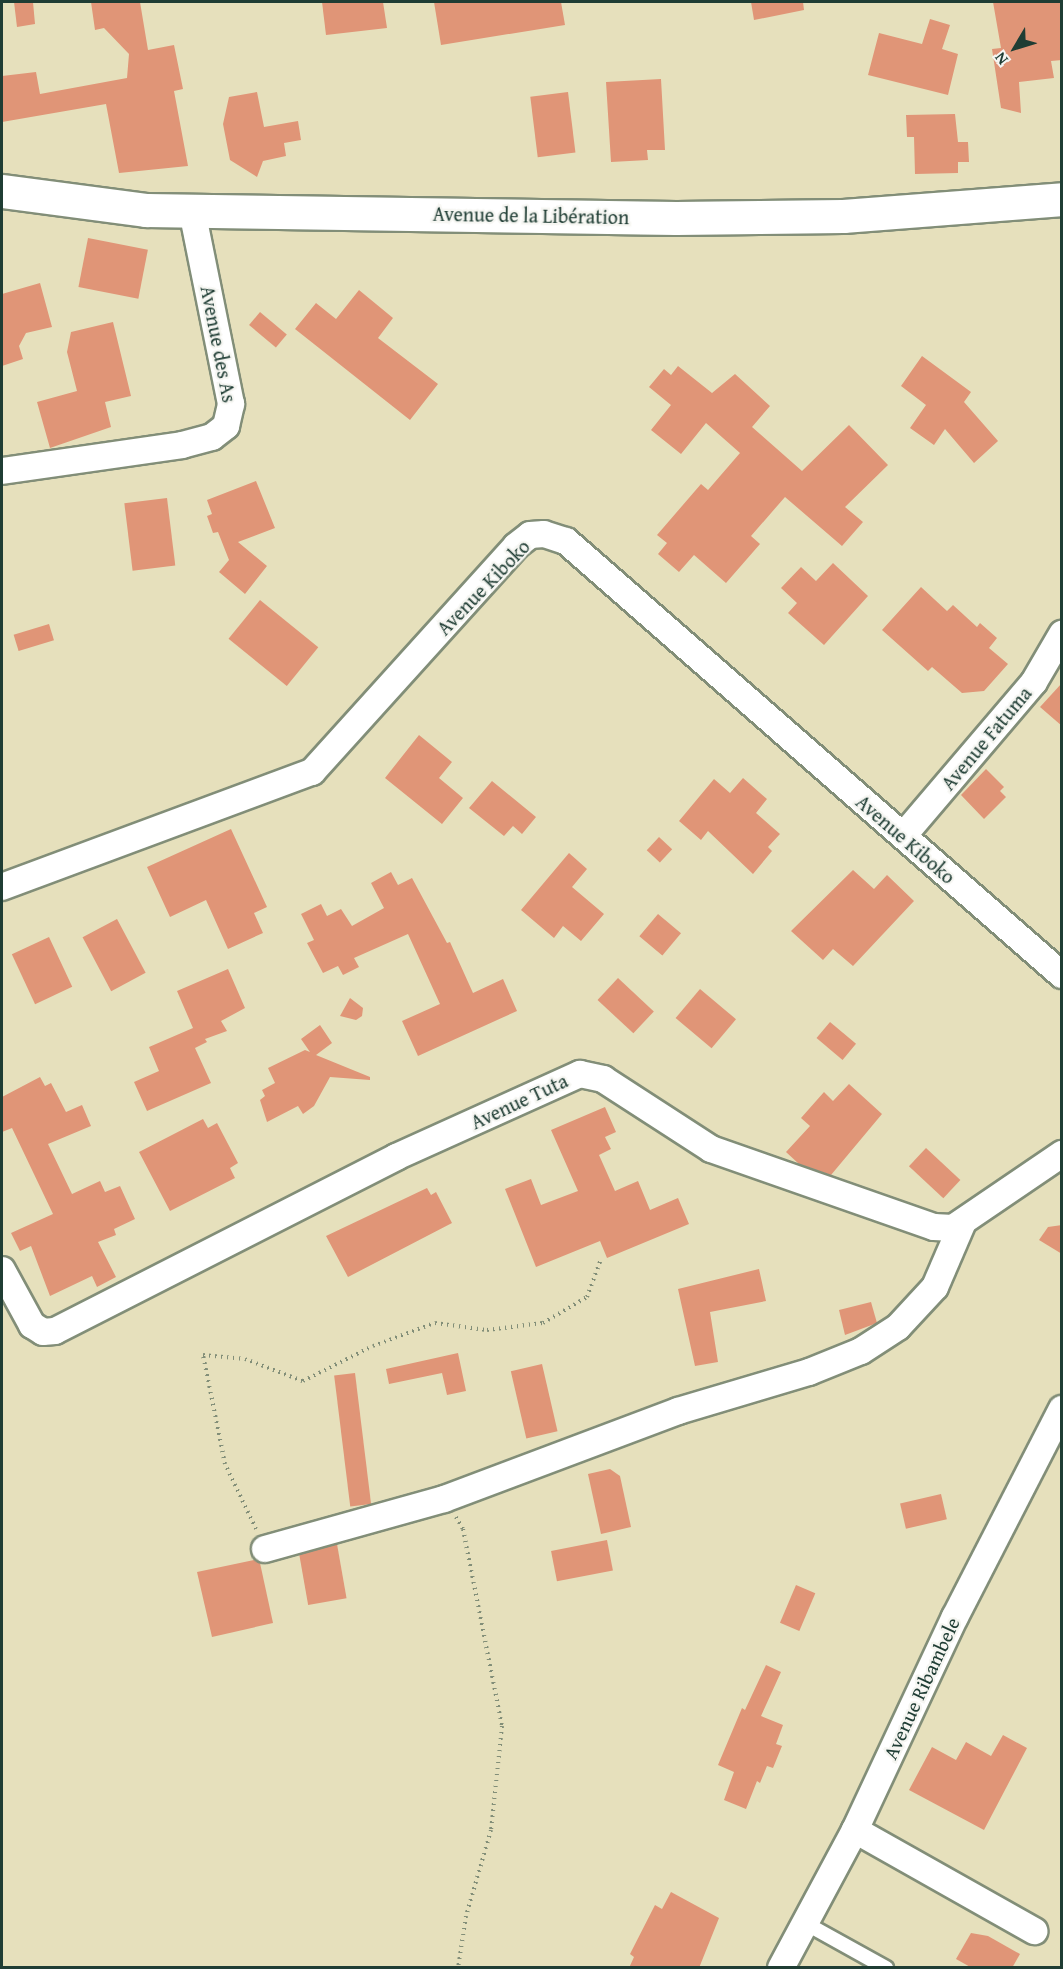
<!DOCTYPE html>
<meta charset="utf-8">
<style>
body{margin:0}
#map{position:relative;width:1063px;height:1969px;overflow:hidden;background:#e6e0bc;font-family:"Gentium Book Plus",serif}
div>[style]{position:absolute}
[style*='--x']{left:calc(var(--x)*1px);top:calc(var(--y)*1px);width:calc(var(--w)*1px);rotate:calc(var(--a)*1deg)}
.building>*{inset:0;background:#e09577;transform-origin:0 0}
.path>*{height:4px;margin-top:-2px;transform-origin:0;background:repeating-linear-gradient(90deg,#828e78 0 1.5px,transparent 0 6px)}
.roads{filter:drop-shadow(2px 0 #828e78) drop-shadow(-2px 0 #828e78) drop-shadow(0 2px #828e78) drop-shadow(0 -2px #828e78)}
.service>*{height:14px;margin:-7px;padding:0 7px;transform-origin:7px;border-radius:7px;background:#fff}
.minor>*{height:26px;margin:-13px;padding:0 13px;transform-origin:13px;border-radius:13px;background:#fff}
.tertiary>*{height:33px;margin:-16.5px;padding:0 16.5px;transform-origin:16.5px;border-radius:16.5px;background:#fff}
span{translate:-50% -50%;white-space:nowrap;text-align:center;line-height:1.15;-webkit-text-stroke:4.5px #f6f6f2;paint-order:stroke}
.street-label{font-size:20px;color:#1f3d34}
.frame{position:absolute;inset:0;border:3px solid #1f3d34;pointer-events:none}
.north{position:absolute;left:985px;top:18px;width:60px;height:60px;-webkit-text-stroke:4px #f6f6f2;paint-order:stroke;rotate:232deg;font-size:16px;font-weight:700;line-height:24px;text-align:center;color:#1f3d34}
.north::after{content:'';display:block;margin:auto;width:21px;height:27px;background:#1f3d34;clip-path:polygon(50% 0,100% 100%,50% 72%,0 100%)}
</style>
<div id="map">
<div class="building">
<i style="clip-path:polygon(14px 2px,33px 2px,35px 24px,17px 27px)"></i>
<i style="clip-path:polygon(91px 2px,140px 2px,148px 50px,174px 45px,183px 89px,174px 91px,188px 166px,119px 173px,106px 104px,2px 122px,2px 76px,36px 72px,40px 94px,127px 78px,129px 54px,104px 28px,95px 30px)"></i>
<i style="clip-path:polygon(322px 2px,383px 2px,387px 28px,326px 35px)"></i>
<i style="clip-path:polygon(434px 2px,561px 2px,565px 25px,441px 45px)"></i>
<i style="clip-path:polygon(751px 2px,803px 2px,804px 10px,754px 20px)"></i>
<i style="clip-path:polygon(993px 2px,1062px 2px,1062px 60px,1051px 61px,1054px 78px,1019px 82px,1021px 113px,1001px 108px,992px 49px,1001px 48px)"></i>
<i style="clip-path:polygon(930px 19px,950px 25px,942px 49px,958px 54px,948px 95px,868px 75px,879px 33px,922px 44px)"></i>
<i style="clip-path:polygon(661px 79px,665px 150px,647px 150px,648px 160px,611px 162px,606px 82px)"></i>
<i style="clip-path:polygon(257px 92px,264px 127px,298px 121px,301px 140px,284px 143px,286px 156px,263px 161px,257px 177px,230px 160px,223px 124px,229px 97px)"></i>
<i style="left:568px;top:92px;width:61px;height:38px;rotate:83deg"></i>
<i style="clip-path:polygon(955px 114px,958px 142px,968px 142px,969px 162px,958px 162px,958px 173px,915px 174px,914px 137px,907px 137px,906px 115px)"></i>
<i style="left:88px;top:238px;width:61px;height:50px;rotate:11deg"></i>
<i style="clip-path:polygon(40px 283px,52px 327px,26px 333px,19px 346px,23px 359px,2px 366px,2px 294px)"></i>
<i style="clip-path:polygon(359px 290px,393px 318px,378px 338px,438px 384px,410px 420px,295px 329px,316px 303px,336px 319px)"></i>
<i style="left:260px;top:312px;width:35px;height:17px;rotate:40deg"></i>
<i style="clip-path:polygon(113px 322px,131px 396px,105px 402px,111px 427px,50px 448px,37px 402px,77px 391px,67px 352px,71px 332px)"></i>
<i style="clip-path:polygon(922px 356px,971px 392px,964px 402px,998px 441px,974px 463px,945px 429px,934px 445px,910px 428px,926px 405px,901px 386px)"></i>
<i style="clip-path:polygon(678px 366px,712px 393px,735px 374px,770px 406px,752px 427px,802px 471px,849px 425px,888px 465px,845px 507px,863px 522px,842px 546px,785px 497px,751px 536px,760px 544px,726px 583px,694px 555px,679px 572px,658px 554px,667px 543px,657px 535px,701px 484px,708px 490px,740px 453px,706px 423px,681px 454px,651px 430px,671px 405px,649px 387px,664px 369px,671px 375px)"></i>
<i style="clip-path:polygon(256px 481px,275px 528px,238px 542px,267px 566px,245px 594px,219px 572px,229px 560px,218px 532px,213px 533px,207px 516px,212px 514px,207px 500px)"></i>
<i style="left:167px;top:498px;width:68px;height:43px;rotate:83deg"></i>
<i style="clip-path:polygon(833px 563px,868px 596px,824px 645px,788px 613px,797px 603px,781px 588px,801px 567px,816px 581px)"></i>
<i style="clip-path:polygon(921px 587px,947px 611px,953px 605px,977px 627px,980px 623px,997px 638px,989px 648px,1008px 664px,984px 691px,962px 693px,932px 667px,928px 671px,882px 630px)"></i>
<i style="left:260px;top:600px;width:75px;height:50px;rotate:39deg"></i>
<i style="left:49px;top:624px;width:17px;height:37px;rotate:73deg"></i>
<i style="clip-path:polygon(1062px 683px,1062px 726px,1040px 707px)"></i>
<i style="clip-path:polygon(419px 735px,452px 762px,439px 778px,463px 798px,442px 824px,385px 778px)"></i>
<i style="clip-path:polygon(986px 769px,1004px 787px,1000px 791px,1006px 797px,984px 819px,961px 795px)"></i>
<i style="clip-path:polygon(743px 778px,767px 799px,756px 813px,780px 834px,768px 847px,772px 851px,753px 874px,708px 831px,701px 840px,679px 821px,714px 779px,730px 793px)"></i>
<i style="clip-path:polygon(492px 781px,536px 817px,522px 834px,513px 826px,504px 836px,469px 808px)"></i>
<i style="clip-path:polygon(231px 829px,267px 907px,254px 913px,263px 933px,228px 949px,206px 900px,170px 917px,147px 867px)"></i>
<i style="left:659px;top:837px;width:18px;height:18px;rotate:43deg"></i>
<i style="clip-path:polygon(569px 853px,587px 869px,572px 887px,604px 914px,581px 941px,563px 926px,554px 938px,521px 910px)"></i>
<i style="clip-path:polygon(853px 870px,874px 889px,887px 875px,914px 901px,853px 966px,833px 949px,823px 960px,791px 931px)"></i>
<i style="clip-path:polygon(391px 872px,398px 885px,412px 878px,447px 943px,450px 942px,473px 993px,503px 979px,517px 1011px,418px 1056px,402px 1021px,440px 1004px,408px 934px,354px 958px,359px 967px,343px 975px,338px 966px,323px 973px,307px 943px,314px 940px,301px 914px,321px 904px,327px 916px,341px 909px,352px 926px,384px 908px,371px 883px)"></i>
<i style="left:658px;top:914px;width:30px;height:29px;rotate:40deg"></i>
<i style="left:117px;top:919px;width:61px;height:39px;rotate:62deg"></i>
<i style="left:49px;top:937px;width:55px;height:41px;rotate:65deg"></i>
<i style="clip-path:polygon(228px 969px,245px 1008px,221px 1021px,227px 1031px,205px 1039px,207px 1042px,195px 1048px,211px 1083px,147px 1111px,134px 1082px,159px 1071px,149px 1047px,193px 1028px,177px 991px)"></i>
<i style="left:618px;top:978px;width:49px;height:30px;rotate:43deg"></i>
<i style="left:700px;top:989px;width:47px;height:38px;rotate:40deg"></i>
<i style="clip-path:polygon(350px 998px,363px 1008px,362px 1016px,356px 1020px,340px 1016px)"></i>
<i style="left:830px;top:1022px;width:34px;height:21px;rotate:40deg"></i>
<i style="clip-path:polygon(320px 1025px,332px 1043px,316px 1055px,370px 1077px,370px 1080px,330px 1077px,314px 1106px,303px 1114px,298px 1106px,267px 1122px,260px 1100px,265px 1096px,262px 1090px,275px 1083px,268px 1068px,305px 1050px,310px 1052px,301px 1039px)"></i>
<i style="clip-path:polygon(40px 1077px,45px 1086px,51px 1083px,66px 1112px,82px 1105px,91px 1126px,48px 1144px,72px 1194px,100px 1181px,105px 1192px,120px 1186px,135px 1219px,114px 1229px,116px 1235px,98px 1242px,116px 1277px,97px 1287px,92px 1276px,50px 1296px,31px 1246px,20px 1251px,11px 1233px,53px 1214px,12px 1128px,2px 1132px,2px 1097px)"></i>
<i style="clip-path:polygon(849px 1084px,882px 1114px,831px 1175px,799px 1164px,786px 1152px,810px 1126px,801px 1118px,824px 1092px,833px 1101px)"></i>
<i style="clip-path:polygon(605px 1107px,616px 1132px,605px 1137px,611px 1149px,599px 1155px,615px 1191px,638px 1181px,650px 1210px,678px 1198px,689px 1224px,607px 1258px,600px 1241px,536px 1267px,505px 1189px,531px 1179px,541px 1205px,578px 1191px,551px 1130px)"></i>
<i style="clip-path:polygon(203px 1119px,208px 1128px,217px 1123px,238px 1163px,230px 1168px,235px 1178px,170px 1211px,139px 1152px)"></i>
<i style="left:926px;top:1148px;width:47px;height:25px;rotate:43deg"></i>
<i style="clip-path:polygon(427px 1188px,431px 1195px,436px 1192px,452px 1223px,348px 1277px,326px 1236px)"></i>
<i style="clip-path:polygon(1062px 1225px,1062px 1254px,1039px 1240px,1048px 1227px)"></i>
<i style="clip-path:polygon(759px 1269px,766px 1301px,710px 1312px,718px 1362px,695px 1366px,678px 1289px)"></i>
<i style="clip-path:polygon(871px 1302px,877px 1323px,845px 1335px,839px 1310px)"></i>
<i style="clip-path:polygon(458px 1353px,466px 1391px,447px 1395px,442px 1373px,389px 1384px,386px 1369px)"></i>
<i style="left:542px;top:1364px;width:69px;height:32px;rotate:77deg"></i>
<i style="left:355px;top:1373px;width:132px;height:21px;rotate:83deg"></i>
<i style="clip-path:polygon(610px 1469px,620px 1476px,631px 1527px,601px 1534px,588px 1474px)"></i>
<i style="left:941px;top:1494px;width:26px;height:42px;rotate:77deg"></i>
<i style="left:607px;top:1540px;width:31px;height:57px;rotate:79deg"></i>
<i style="left:337px;top:1544px;width:55px;height:39px;rotate:80deg"></i>
<i style="clip-path:polygon(254px 1560px,260px 1563px,273px 1623px,212px 1637px,197px 1572px)"></i>
<i style="left:796px;top:1585px;width:21px;height:41px;rotate:23deg"></i>
<i style="clip-path:polygon(766px 1665px,781px 1672px,761px 1716px,783px 1725px,776px 1744px,782px 1746px,773px 1768px,767px 1766px,760px 1783px,757px 1781px,746px 1809px,724px 1800px,734px 1772px,718px 1765px,742px 1708px,745px 1710px)"></i>
<i style="clip-path:polygon(1003px 1735px,1027px 1748px,984px 1830px,909px 1790px,932px 1747px,956px 1760px,966px 1742px,991px 1756px)"></i>
<i style="clip-path:polygon(671px 1892px,719px 1918px,699px 1968px,629px 1968px,634px 1957px,630px 1954px,655px 1905px,662px 1909px)"></i>
<i style="clip-path:polygon(971px 1933px,988px 1936px,1020px 1954px,1012px 1968px,972px 1968px,956px 1959px)"></i>
</div>
<div class="path">
<i style="--x:456;--y:1517;--w:14;--a:60"></i>
<i style="--x:463;--y:1529;--w:201;--a:78.8"></i>
<i style="--x:502;--y:1726;--w:105;--a:96"></i>
<i style="--x:491;--y:1830;--w:90;--a:106.2"></i>
<i style="--x:466;--y:1916;--w:53;--a:98.7"></i>
<i style="--x:256;--y:1529;--w:72;--a:-115.5"></i>
<i style="--x:225;--y:1464;--w:111;--a:-101.4"></i>
<i style="--x:203;--y:1355;--w:42;--a:5.4"></i>
<i style="--x:245;--y:1359;--w:62;--a:20.8"></i>
<i style="--x:303;--y:1381;--w:78;--a:-26.6"></i>
<i style="--x:373;--y:1346;--w:66;--a:-20.4"></i>
<i style="--x:435;--y:1323;--w:52;--a:7.7"></i>
<i style="--x:487;--y:1330;--w:56;--a:-7.1"></i>
<i style="--x:543;--y:1323;--w:51;--a:-30.6"></i>
<i style="--x:587;--y:1297;--w:40;--a:-69.8"></i>
</div>
<div class="roads">
<div class="service">
<i style="--x:805;--y:1923;--w:93;--a:29.1"></i>
</div>
<div class="minor">
<i style="--x:2;--y:471;--w:182;--a:-8.2"></i>
<i style="--x:182;--y:445;--w:31;--a:-15"></i>
<i style="--x:212;--y:437;--w:18;--a:-38"></i>
<i style="--x:226;--y:426;--w:23;--a:-77"></i>
<i style="--x:231;--y:404;--w:198;--a:-101.4"></i>
<i style="--x:903;--y:836;--w:202;--a:-49.6"></i>
<i style="--x:1034;--y:682;--w:56;--a:-59.7"></i>
<i style="--x:2;--y:887;--w:331;--a:-20.4"></i>
<i style="--x:312;--y:772;--w:304;--a:-47.9"></i>
<i style="--x:516;--y:546;--w:18;--a:-38"></i>
<i style="--x:530;--y:535;--w:14;--a:-4"></i>
<i style="--x:544;--y:534;--w:23;--a:18"></i>
<i style="--x:566;--y:541;--w:659;--a:41.19"></i>
<i style="--x:2;--y:1270;--w:63;--a:61.4"></i>
<i style="--x:32;--y:1325;--w:13;--a:32"></i>
<i style="--x:43;--y:1332;--w:12;--a:-5"></i>
<i style="--x:55;--y:1331;--w:383;--a:-27"></i>
<i style="--x:396;--y:1157;--w:202;--a:-24.3"></i>
<i style="--x:580;--y:1074;--w:24;--a:12"></i>
<i style="--x:603;--y:1079;--w:129;--a:32.9"></i>
<i style="--x:711;--y:1149;--w:236;--a:19.3"></i>
<i style="--x:934;--y:1227;--w:19;--a:3"></i>
<i style="--x:953;--y:1228;--w:132;--a:-34.2"></i>
<i style="--x:265;--y:1549;--w:186;--a:-15.6"></i>
<i style="--x:444;--y:1499;--w:250;--a:-20.6"></i>
<i style="--x:678;--y:1411;--w:137;--a:-16.6"></i>
<i style="--x:809;--y:1372;--w:56;--a:-22"></i>
<i style="--x:861;--y:1351;--w:44;--a:-33"></i>
<i style="--x:898;--y:1327;--w:54;--a:-47.2"></i>
<i style="--x:935;--y:1287;--w:71;--a:-66.7"></i>
<i style="--x:855;--y:1830;--w:206;--a:29.4"></i>
<i style="--x:781;--y:1968;--w:157;--a:-61.8"></i>
<i style="--x:855;--y:1830;--w:235;--a:-64.9"></i>
<i style="--x:955;--y:1617;--w:234;--a:-62.8"></i>
</div>
<div class="tertiary">
<i style="--x:2;--y:191;--w:145;--a:7.5"></i>
<i style="--x:146;--y:210;--w:530;--a:0.86"></i>
<i style="--x:676;--y:218;--w:167;--a:-0.7"></i>
<i style="--x:843;--y:216;--w:220;--a:-4.4"></i>
</div>
</div>
<div class="street-label">
<span style="left:531px;top:215px;rotate:1deg">Avenue de la Libération</span>
<span style="left:219px;top:344px;rotate:79deg">Avenue des As</span>
<span style="left:483px;top:587px;rotate:-46deg">Avenue Kiboko</span>
<span style="left:986px;top:738px;rotate:-50deg">Avenue Fatuma</span>
<span style="left:906px;top:839px;rotate:41deg">Avenue Kiboko</span>
<span style="left:519px;top:1101px;rotate:-25deg">Avenue Tuta</span>
<span style="left:921px;top:1688px;rotate:-65deg">Avenue Ribambele</span>
</div>
<div class="frame"></div>
<div class="north">N</div>
</div>
